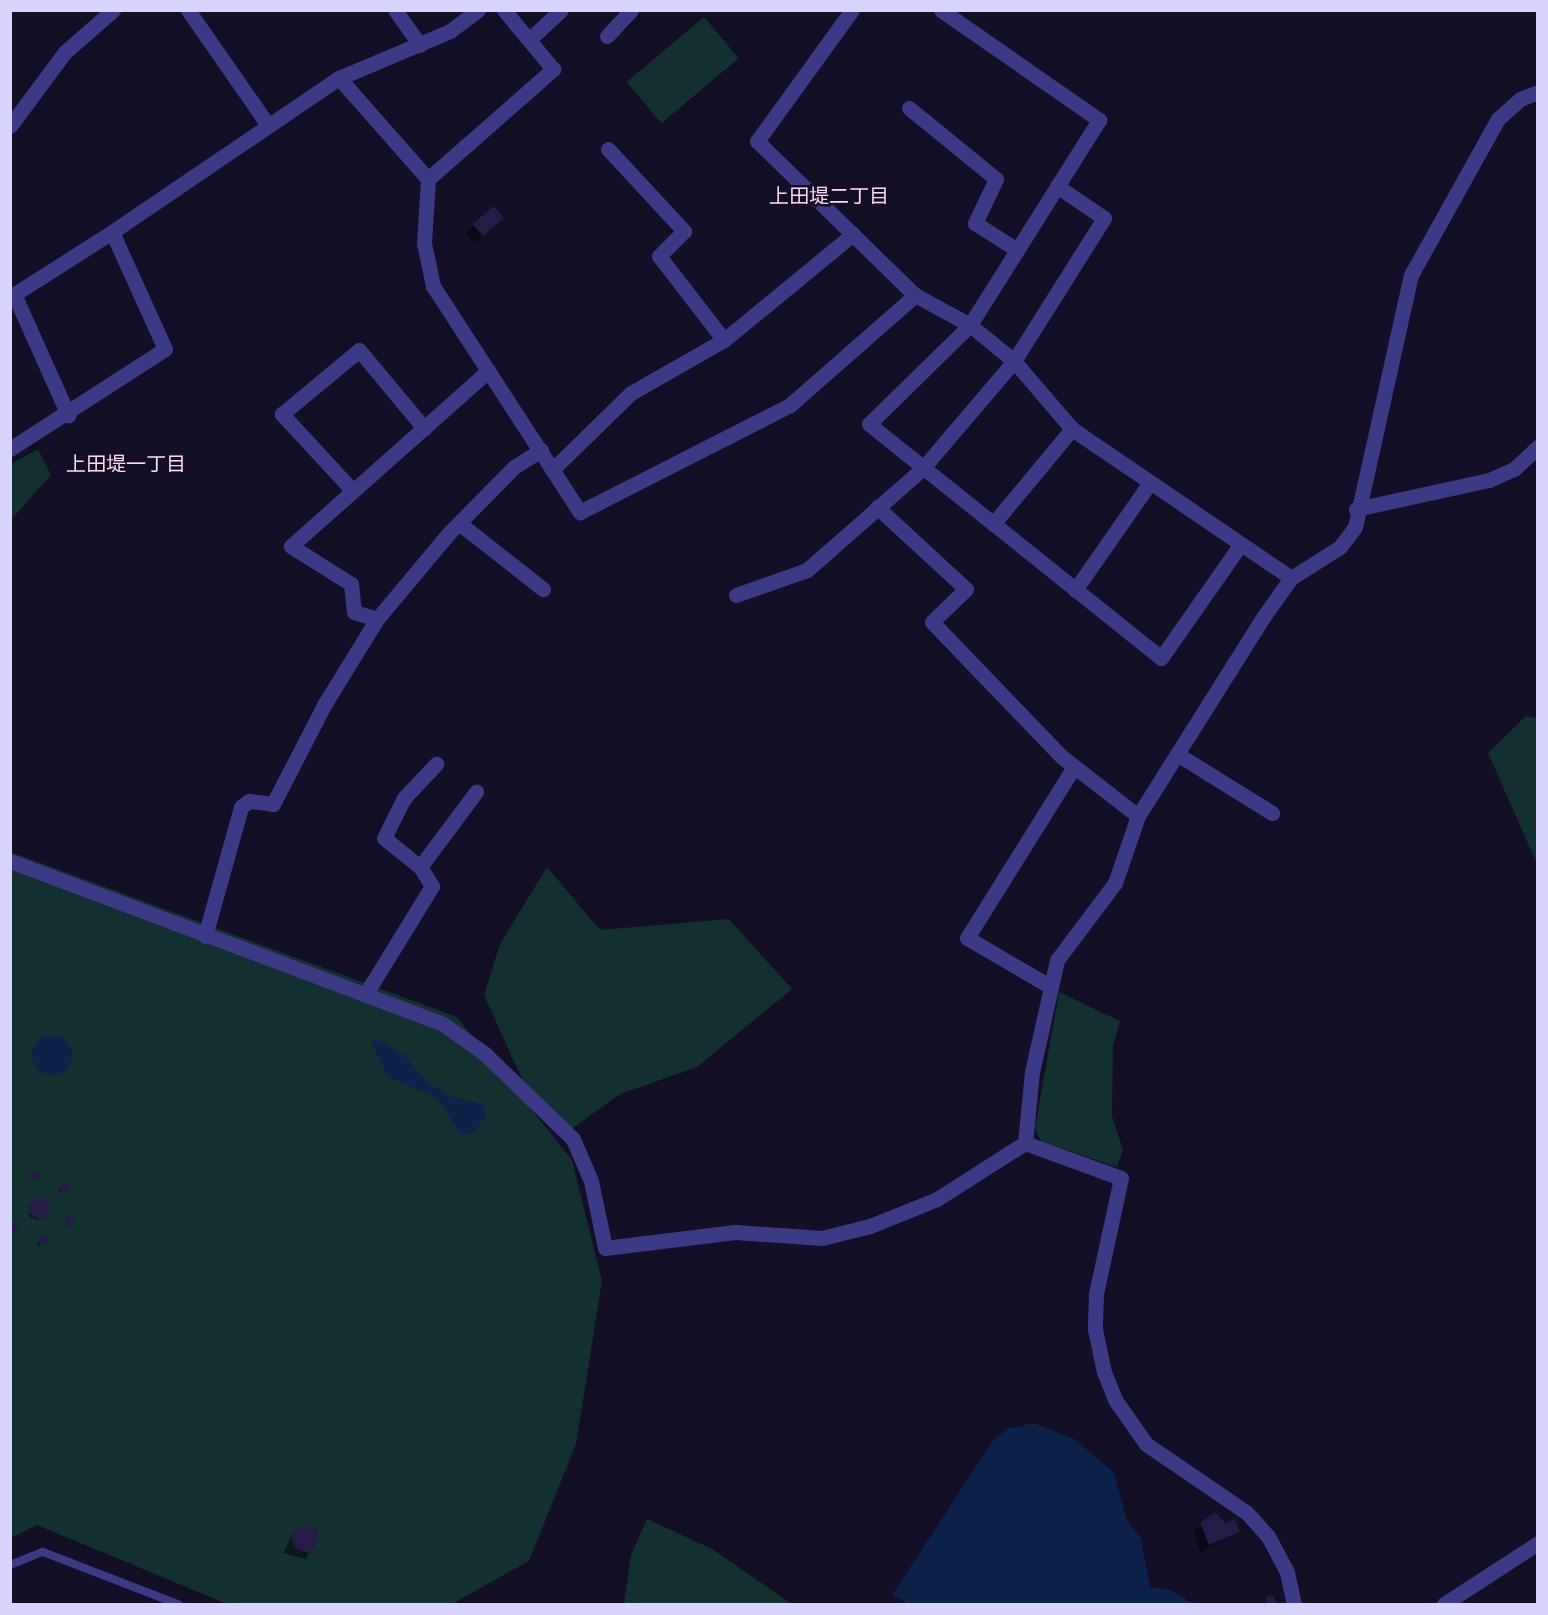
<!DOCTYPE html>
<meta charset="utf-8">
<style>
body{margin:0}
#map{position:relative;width:1548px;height:1615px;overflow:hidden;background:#130f26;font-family:Manrope,"Noto Sans JP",sans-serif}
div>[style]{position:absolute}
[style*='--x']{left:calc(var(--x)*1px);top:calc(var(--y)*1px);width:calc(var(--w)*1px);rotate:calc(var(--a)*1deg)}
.green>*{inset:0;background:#12302f;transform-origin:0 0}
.water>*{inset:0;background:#0c2248}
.round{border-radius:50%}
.shadow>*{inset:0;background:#0007;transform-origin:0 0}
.building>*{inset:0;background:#241b47;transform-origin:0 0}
.lane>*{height:8px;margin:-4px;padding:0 4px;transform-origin:4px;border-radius:4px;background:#3d3a85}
.street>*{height:15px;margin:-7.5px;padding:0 7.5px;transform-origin:7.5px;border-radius:7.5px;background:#3d3a85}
span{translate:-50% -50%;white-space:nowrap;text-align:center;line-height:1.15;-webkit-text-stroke:5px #130f26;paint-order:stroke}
.neighbourhood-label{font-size:20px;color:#ffd6f0}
.frame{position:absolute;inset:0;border:12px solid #d9d4ff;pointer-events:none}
</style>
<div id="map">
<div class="green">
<i style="left:704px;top:17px;width:54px;height:101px;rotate:50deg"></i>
<i style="clip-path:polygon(38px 449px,51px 475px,11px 520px,11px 464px)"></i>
<i style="clip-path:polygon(1526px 716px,1537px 718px,1537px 864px,1488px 753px)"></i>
<i style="clip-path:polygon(11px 852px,457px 1017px,572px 1160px,602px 1281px,576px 1444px,529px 1561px,452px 1604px,227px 1604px,37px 1525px,11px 1538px)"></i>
<i style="clip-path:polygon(547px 867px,600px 930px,729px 919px,792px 989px,697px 1067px,620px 1094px,563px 1135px,522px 1079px,484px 995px,500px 944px)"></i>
<i style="clip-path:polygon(1059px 992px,1120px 1021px,1113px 1046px,1112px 1116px,1123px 1150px,1117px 1167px,1041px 1141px,1035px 1128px)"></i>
<i style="clip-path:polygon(647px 1519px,712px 1549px,792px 1604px,624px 1604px,631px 1555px)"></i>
</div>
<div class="water">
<i class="round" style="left:32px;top:1035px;width:40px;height:40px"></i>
<i style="clip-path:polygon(375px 1038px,405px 1056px,426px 1081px,449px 1096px,482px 1104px,487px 1115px,473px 1133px,461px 1135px,439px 1099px,388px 1077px,372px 1045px)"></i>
<i style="clip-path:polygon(1034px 1423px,1076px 1440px,1114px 1473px,1127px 1521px,1141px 1538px,1150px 1587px,1170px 1590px,1195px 1604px,909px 1604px,892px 1595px,992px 1442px,1007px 1429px)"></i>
</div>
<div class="shadow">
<i style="left:493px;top:208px;width:13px;height:37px;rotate:48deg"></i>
<i style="clip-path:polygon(63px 1185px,65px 1190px,58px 1192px,60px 1188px)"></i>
<i style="clip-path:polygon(35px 1201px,46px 1204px,38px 1220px,28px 1216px)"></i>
<i style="clip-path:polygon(42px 1237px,45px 1239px,40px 1246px,37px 1245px)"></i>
<i style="clip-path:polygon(1201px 1524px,1238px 1531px,1201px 1552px,1193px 1532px)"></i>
<i style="clip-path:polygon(295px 1531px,317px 1532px,306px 1559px,283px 1553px)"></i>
</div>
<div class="building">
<i style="left:494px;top:206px;width:16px;height:28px;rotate:50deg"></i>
<i class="round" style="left:29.5px;top:1170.5px;width:9px;height:9px"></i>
<i class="round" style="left:59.5px;top:1182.5px;width:9px;height:9px"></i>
<i class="round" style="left:29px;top:1198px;width:20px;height:20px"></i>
<i class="round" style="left:64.5px;top:1215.5px;width:9px;height:9px"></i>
<i class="round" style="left:10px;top:1224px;width:8px;height:8px"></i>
<i class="round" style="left:38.5px;top:1235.5px;width:9px;height:9px"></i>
<i style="clip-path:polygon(1215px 1512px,1225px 1523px,1235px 1519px,1240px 1532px,1209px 1545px,1200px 1523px)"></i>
<i class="round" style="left:292px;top:1526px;width:26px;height:26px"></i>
<i style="clip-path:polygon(1274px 1596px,1276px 1604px,1267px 1604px,1266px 1597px)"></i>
</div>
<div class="lane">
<i style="--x:10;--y:1565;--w:35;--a:-22"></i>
<i style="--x:43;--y:1552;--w:145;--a:21.1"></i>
</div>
<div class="street">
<i style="--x:188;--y:10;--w:140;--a:55.2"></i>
<i style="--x:395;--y:10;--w:43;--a:54.5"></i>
<i style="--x:852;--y:10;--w:162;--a:125.9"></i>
<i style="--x:757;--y:141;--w:221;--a:44.3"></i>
<i style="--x:915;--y:295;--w:63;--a:28.6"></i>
<i style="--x:970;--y:325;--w:57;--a:39.3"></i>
<i style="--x:1014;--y:361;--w:89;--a:49.5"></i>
<i style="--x:1072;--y:429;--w:265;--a:34.2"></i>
<i style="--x:941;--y:10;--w:193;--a:34.8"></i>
<i style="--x:1099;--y:120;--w:242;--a:122.2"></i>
<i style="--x:970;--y:325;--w:141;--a:135.6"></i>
<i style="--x:869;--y:424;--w:374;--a:38.7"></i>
<i style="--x:1161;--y:658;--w:138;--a:-55"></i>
<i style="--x:607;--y:36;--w:35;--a:-47"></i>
<i style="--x:530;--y:39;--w:42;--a:-43.1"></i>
<i style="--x:339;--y:78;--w:135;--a:48.6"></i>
<i style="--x:428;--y:179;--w:64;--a:93.6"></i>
<i style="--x:424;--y:243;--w:44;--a:78.2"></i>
<i style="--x:433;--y:286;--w:270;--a:57"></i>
<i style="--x:580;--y:512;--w:236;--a:-27"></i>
<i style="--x:790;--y:405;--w:167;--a:-41.3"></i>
<i style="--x:909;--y:108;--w:112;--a:39.2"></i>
<i style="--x:996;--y:179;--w:49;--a:115.5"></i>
<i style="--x:975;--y:223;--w:50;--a:32.7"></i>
<i style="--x:10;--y:126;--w:92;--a:-53.4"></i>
<i style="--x:65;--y:52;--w:64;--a:-41.2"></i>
<i style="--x:608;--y:149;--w:112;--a:47.2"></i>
<i style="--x:684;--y:231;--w:35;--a:135"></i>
<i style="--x:659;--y:256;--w:106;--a:52.3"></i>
<i style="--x:428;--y:179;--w:167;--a:-41.3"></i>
<i style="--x:553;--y:69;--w:77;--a:-129.7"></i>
<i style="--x:112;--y:232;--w:274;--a:-34.2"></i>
<i style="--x:339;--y:78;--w:121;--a:-22.9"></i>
<i style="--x:450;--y:31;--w:35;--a:-37"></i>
<i style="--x:14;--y:294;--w:133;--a:65.9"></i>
<i style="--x:10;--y:297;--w:121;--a:-32.5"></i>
<i style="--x:112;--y:232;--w:128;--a:65.6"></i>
<i style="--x:165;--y:349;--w:184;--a:147.2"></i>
<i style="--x:552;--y:470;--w:110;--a:-44.3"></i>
<i style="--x:631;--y:393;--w:107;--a:-29.7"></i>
<i style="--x:724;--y:340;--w:167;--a:-39.4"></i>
<i style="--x:353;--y:491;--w:105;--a:-132.7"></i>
<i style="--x:282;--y:414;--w:100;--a:-39.7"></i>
<i style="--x:359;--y:350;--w:102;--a:50.2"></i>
<i style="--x:877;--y:507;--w:121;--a:42.7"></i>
<i style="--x:966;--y:589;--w:47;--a:135.9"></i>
<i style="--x:932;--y:622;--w:187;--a:46.1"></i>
<i style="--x:1062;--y:757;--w:96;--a:37.8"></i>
<i style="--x:1356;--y:509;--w:136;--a:-12.3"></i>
<i style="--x:1489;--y:480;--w:27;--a:-24"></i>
<i style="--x:1514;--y:469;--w:33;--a:-43"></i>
<i style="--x:459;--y:523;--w:107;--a:38.2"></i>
<i style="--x:993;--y:524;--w:124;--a:-50.3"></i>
<i style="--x:1075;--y:590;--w:129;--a:-55.1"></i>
<i style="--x:736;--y:595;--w:75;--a:-19.4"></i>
<i style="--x:807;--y:570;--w:154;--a:-41.3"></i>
<i style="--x:923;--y:468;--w:140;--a:-49.6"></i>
<i style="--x:1014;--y:361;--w:169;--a:-57.8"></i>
<i style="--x:1104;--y:218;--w:57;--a:-145.8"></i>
<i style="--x:377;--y:619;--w:24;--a:-163"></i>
<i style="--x:354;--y:612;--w:28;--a:-96"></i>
<i style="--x:351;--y:584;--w:71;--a:-147.7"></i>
<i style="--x:291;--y:546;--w:264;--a:-41.6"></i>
<i style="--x:1177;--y:754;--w:112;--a:31.8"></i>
<i style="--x:10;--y:861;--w:463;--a:20.6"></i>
<i style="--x:443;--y:1024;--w:52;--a:35.5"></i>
<i style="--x:485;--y:1054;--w:122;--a:44"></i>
<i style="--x:573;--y:1139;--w:46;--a:66.8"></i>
<i style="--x:591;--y:1181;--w:68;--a:78.2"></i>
<i style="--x:605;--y:1248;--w:131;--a:-7"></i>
<i style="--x:735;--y:1232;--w:87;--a:3.9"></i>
<i style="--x:822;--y:1238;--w:49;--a:-14"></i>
<i style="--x:870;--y:1226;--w:72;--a:-21.9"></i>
<i style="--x:937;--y:1199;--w:104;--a:-32.5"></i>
<i style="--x:420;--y:867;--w:94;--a:-53.3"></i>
<i style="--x:205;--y:936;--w:134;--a:-74.4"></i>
<i style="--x:241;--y:807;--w:10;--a:-37"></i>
<i style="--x:249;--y:801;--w:24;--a:7"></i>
<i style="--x:273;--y:804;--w:111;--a:-62.7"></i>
<i style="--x:324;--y:705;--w:101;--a:-58.4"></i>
<i style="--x:377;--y:619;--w:111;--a:-50.1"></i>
<i style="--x:448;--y:534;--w:94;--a:-45.4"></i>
<i style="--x:514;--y:467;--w:32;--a:-32"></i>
<i style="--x:1051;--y:987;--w:97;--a:-149.7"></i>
<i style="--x:967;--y:938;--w:202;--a:-58"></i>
<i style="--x:365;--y:995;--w:128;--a:-58.4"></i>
<i style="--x:432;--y:886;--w:22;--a:-122"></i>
<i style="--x:420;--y:867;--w:46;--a:-141.1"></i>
<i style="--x:384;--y:838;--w:45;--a:-63.4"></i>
<i style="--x:404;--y:798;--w:47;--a:-46.7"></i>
<i style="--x:1025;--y:1143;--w:71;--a:-84.4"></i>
<i style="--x:1032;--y:1072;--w:115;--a:-77.4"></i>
<i style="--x:1057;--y:960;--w:96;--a:-53"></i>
<i style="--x:1115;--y:883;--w:71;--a:-71.1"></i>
<i style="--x:1138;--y:816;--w:236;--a:-57.8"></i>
<i style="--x:1264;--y:616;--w:47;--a:-54.6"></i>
<i style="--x:1291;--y:578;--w:58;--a:-32.3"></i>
<i style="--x:1340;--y:547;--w:25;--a:-53"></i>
<i style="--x:1355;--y:527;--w:258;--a:-77.5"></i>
<i style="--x:1411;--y:275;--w:179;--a:-60.9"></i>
<i style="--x:1498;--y:119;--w:30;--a:-42"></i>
<i style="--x:1520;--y:99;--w:19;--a:-21"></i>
<i style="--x:1025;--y:1143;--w:102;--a:20"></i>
<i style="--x:1121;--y:1178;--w:119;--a:102.2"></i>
<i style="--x:1096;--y:1294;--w:35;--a:92"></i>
<i style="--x:1095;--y:1329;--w:44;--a:78.2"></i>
<i style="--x:1104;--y:1372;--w:31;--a:68"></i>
<i style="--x:1116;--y:1401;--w:52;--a:55.1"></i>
<i style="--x:1146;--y:1444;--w:122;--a:34.3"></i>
<i style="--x:1247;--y:1513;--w:31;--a:48"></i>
<i style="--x:1268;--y:1536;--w:41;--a:62.2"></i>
<i style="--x:1287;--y:1572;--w:33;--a:78"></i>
<i style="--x:1444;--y:1604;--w:112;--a:-33"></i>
</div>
<div class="neighbourhood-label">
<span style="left:829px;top:195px">上田堤二丁目</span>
<span style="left:126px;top:463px">上田堤一丁目</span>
</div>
<div class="frame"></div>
</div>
